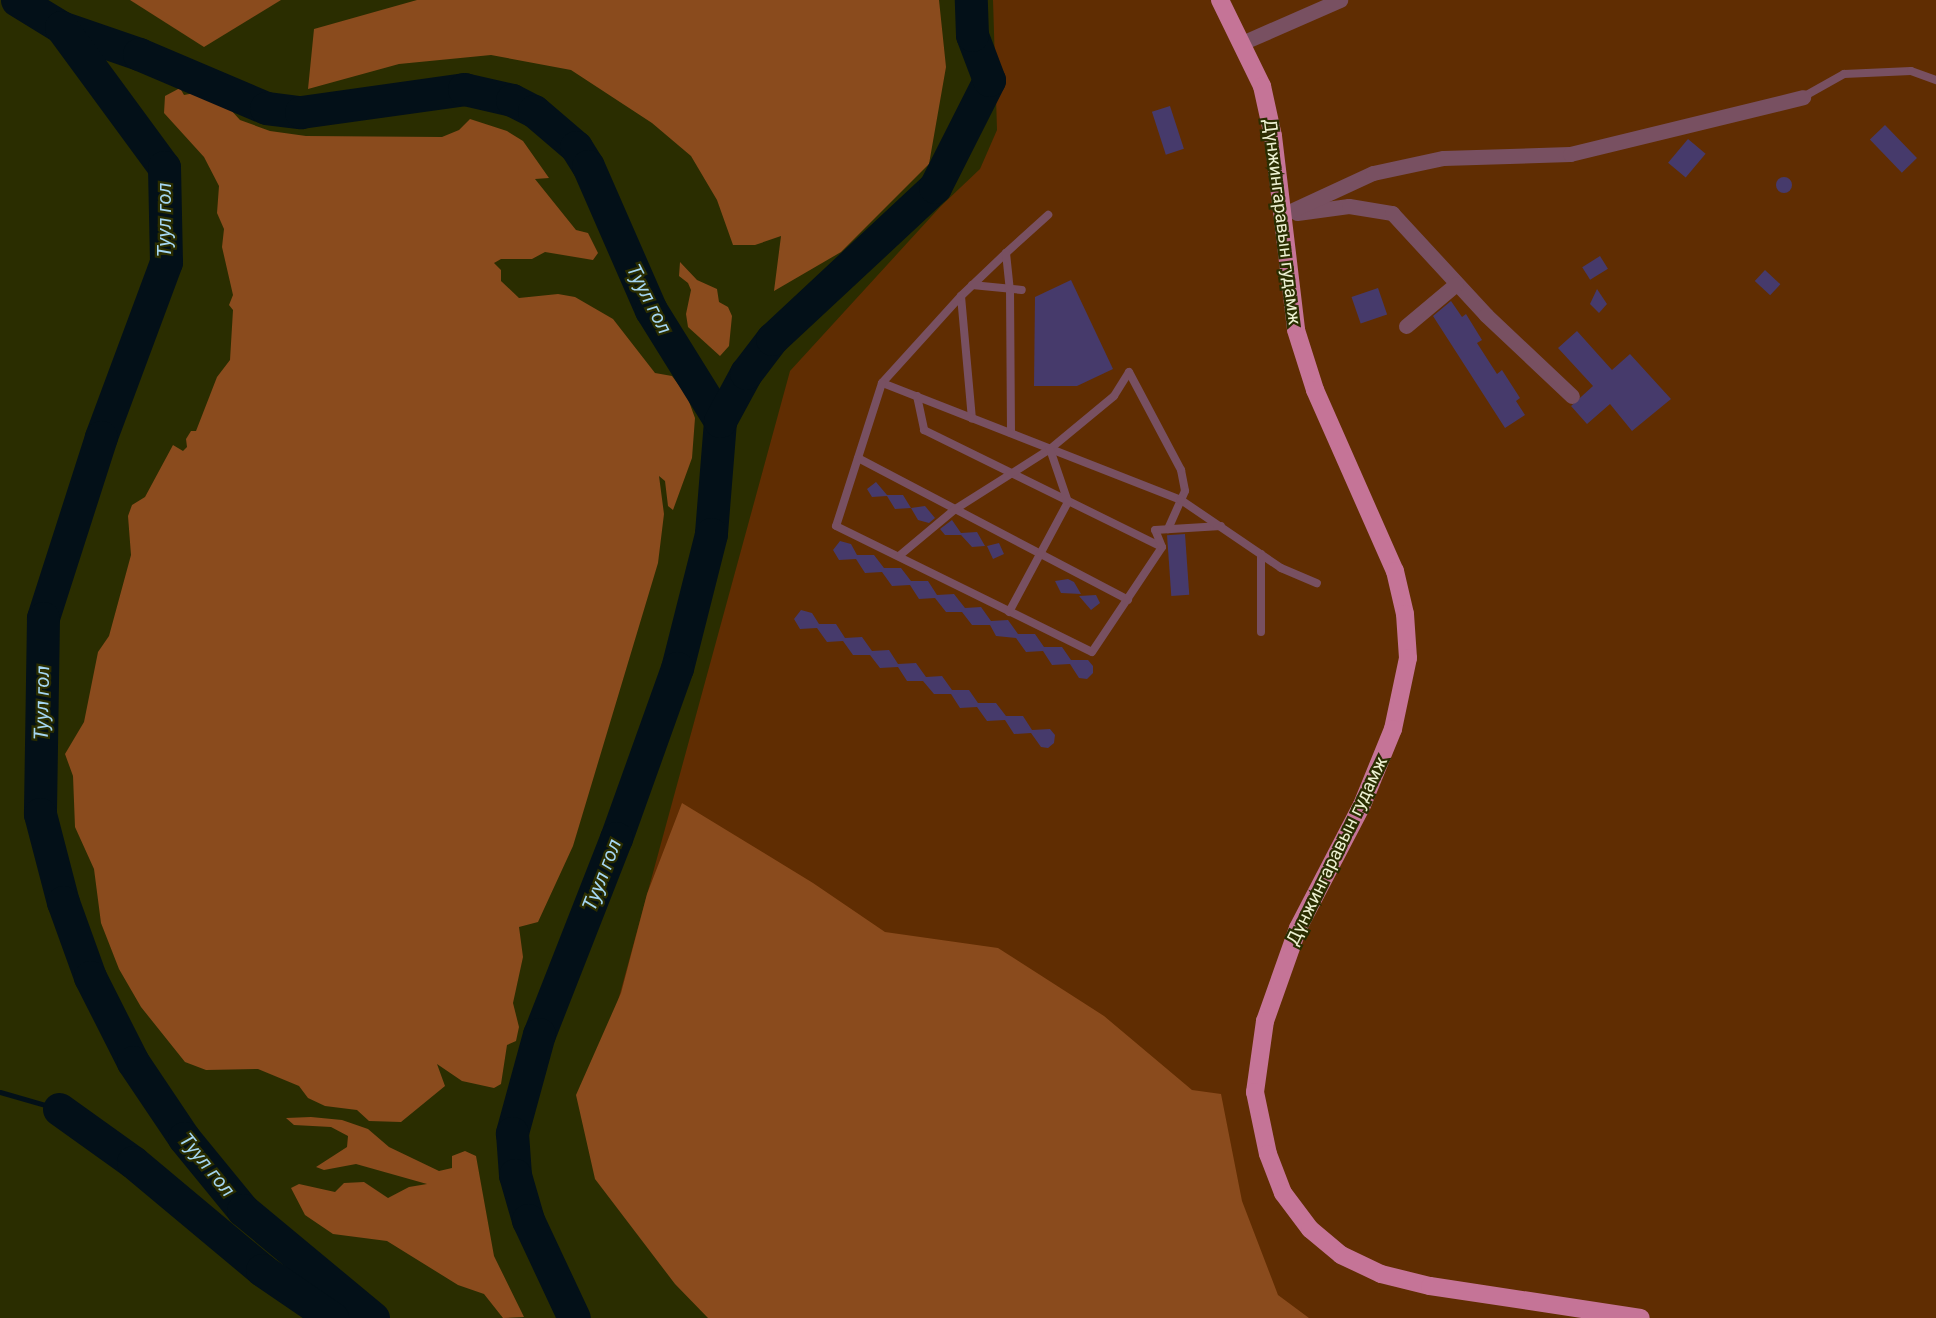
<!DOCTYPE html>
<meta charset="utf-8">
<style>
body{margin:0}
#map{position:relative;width:1936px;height:1318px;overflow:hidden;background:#2a2d00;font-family:Roboto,sans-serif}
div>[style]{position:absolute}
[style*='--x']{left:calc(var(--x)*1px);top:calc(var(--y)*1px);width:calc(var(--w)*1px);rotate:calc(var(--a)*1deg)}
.green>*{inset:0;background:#602d02}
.forest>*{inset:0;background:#8a4b1d}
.stream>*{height:5px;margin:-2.5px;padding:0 2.5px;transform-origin:2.5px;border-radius:2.5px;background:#031018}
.river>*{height:33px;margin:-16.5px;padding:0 16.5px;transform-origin:16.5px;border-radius:16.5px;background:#031018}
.building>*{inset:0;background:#463a6b;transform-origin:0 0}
.round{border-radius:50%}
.lane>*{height:8px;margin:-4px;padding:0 4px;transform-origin:4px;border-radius:4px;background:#785061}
.street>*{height:15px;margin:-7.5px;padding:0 7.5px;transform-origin:7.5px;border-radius:7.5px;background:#785061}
.primary>*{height:18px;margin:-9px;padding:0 9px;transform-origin:9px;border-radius:9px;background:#c57497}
span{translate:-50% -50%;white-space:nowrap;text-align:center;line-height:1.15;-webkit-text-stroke:4.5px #2a2d00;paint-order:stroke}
.street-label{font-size:18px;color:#ecf0d1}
.water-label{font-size:20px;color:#a5d6f1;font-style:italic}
</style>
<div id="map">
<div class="green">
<i style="clip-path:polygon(993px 0,1936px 0,1936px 1318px,731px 1318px,586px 1118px,790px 371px,941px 206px,980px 169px,997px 130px)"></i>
</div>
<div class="forest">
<i style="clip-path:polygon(130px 0,281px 0,204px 47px)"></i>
<i style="clip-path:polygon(417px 0,939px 0,946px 67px,929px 164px,841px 252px,774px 291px,781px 236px,755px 245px,733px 245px,717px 200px,691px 156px,652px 123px,571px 70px,491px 55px,399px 64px,308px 89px,314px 29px)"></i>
<i style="clip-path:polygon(180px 88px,184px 95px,200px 92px,209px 93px,211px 100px,220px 98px,240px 120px,270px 131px,306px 136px,442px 137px,459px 130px,470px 119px,507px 131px,523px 141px,549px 178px,535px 179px,576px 230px,588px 233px,598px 253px,593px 260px,545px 252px,532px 259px,501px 259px,494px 263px,501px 270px,501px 281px,519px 298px,558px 294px,575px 297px,613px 319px,655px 373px,672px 376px,687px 396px,695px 418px,692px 458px,673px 510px,668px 506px,665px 481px,659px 476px,664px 514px,658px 563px,573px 846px,538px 922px,519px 927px,523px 957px,513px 1003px,519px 1027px,516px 1041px,507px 1045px,501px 1084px,494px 1088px,462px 1081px,437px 1064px,445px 1086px,401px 1122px,369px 1121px,357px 1110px,325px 1106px,308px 1098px,299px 1086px,258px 1069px,206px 1070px,185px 1062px,141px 1007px,119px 969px,101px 923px,94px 869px,75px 827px,73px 776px,65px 754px,84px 722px,98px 652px,109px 636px,131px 555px,128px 516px,132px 505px,145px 497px,173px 445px,183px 451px,187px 447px,186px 439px,191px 431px,196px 431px,217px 377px,230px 360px,233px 310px,229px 305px,233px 295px,222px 247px,224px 229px,217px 213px,219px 186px,204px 157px,164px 113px,165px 96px)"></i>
<i style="clip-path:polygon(680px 262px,697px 280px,717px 289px,719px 302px,728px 307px,732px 316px,729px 346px,720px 356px,688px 327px,686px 314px,691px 290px,688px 283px,679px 276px)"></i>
<i style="clip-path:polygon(682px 803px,813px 883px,885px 932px,998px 948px,1104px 1016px,1192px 1090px,1221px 1094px,1242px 1201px,1278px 1295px,1309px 1318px,708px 1318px,675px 1284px,595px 1179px,576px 1095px,621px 993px,647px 894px)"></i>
<i style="clip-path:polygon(311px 1117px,342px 1120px,368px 1129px,389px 1147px,439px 1171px,452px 1168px,452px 1156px,465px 1151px,476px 1156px,494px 1256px,524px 1317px,503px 1318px,484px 1294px,458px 1285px,387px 1241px,333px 1234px,305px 1215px,291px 1188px,299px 1184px,335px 1192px,344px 1183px,364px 1182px,388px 1198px,409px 1187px,427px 1184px,356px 1164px,324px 1170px,316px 1167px,347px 1147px,348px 1136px,331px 1127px,294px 1125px,286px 1118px)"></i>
</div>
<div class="stream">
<i style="--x:0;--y:1092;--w:61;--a:16.1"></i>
</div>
<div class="river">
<i style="--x:17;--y:0;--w:52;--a:31.5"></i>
<i style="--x:61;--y:27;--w:83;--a:19.1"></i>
<i style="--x:139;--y:54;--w:138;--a:23"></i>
<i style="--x:266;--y:108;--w:35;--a:7"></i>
<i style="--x:301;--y:112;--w:165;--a:-8"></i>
<i style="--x:464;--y:89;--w:49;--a:12.9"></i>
<i style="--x:512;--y:100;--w:25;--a:27"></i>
<i style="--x:534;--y:111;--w:55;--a:40.6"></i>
<i style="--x:576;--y:147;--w:22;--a:58"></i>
<i style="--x:588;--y:166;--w:157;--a:66.4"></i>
<i style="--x:651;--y:310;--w:131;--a:58.1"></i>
<i style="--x:720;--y:421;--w:113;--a:94.6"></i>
<i style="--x:711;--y:534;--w:138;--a:104.2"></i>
<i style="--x:677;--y:668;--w:181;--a:109.7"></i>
<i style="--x:616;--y:838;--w:211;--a:111.4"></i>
<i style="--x:539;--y:1034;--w:103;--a:105.3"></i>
<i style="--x:512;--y:1133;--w:42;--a:85.9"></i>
<i style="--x:515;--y:1175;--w:47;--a:73.9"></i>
<i style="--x:528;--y:1220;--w:108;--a:64.9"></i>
<i style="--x:61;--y:27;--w:174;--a:53.7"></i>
<i style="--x:164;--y:167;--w:95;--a:88.8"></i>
<i style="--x:166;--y:262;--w:187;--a:110.4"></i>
<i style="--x:101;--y:437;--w:190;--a:107.8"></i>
<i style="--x:43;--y:618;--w:196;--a:90.9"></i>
<i style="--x:40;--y:814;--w:91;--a:75.4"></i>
<i style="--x:63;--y:902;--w:80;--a:70.2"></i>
<i style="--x:90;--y:977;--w:95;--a:63.2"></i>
<i style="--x:133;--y:1062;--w:92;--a:56.1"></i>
<i style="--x:184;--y:1138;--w:93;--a:50.7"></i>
<i style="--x:243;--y:1210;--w:169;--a:39.7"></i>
<i style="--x:720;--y:421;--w:55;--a:-61.6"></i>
<i style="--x:746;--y:373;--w:43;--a:-52.6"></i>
<i style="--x:772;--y:339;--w:223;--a:-43"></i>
<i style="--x:935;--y:187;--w:120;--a:-63.2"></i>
<i style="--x:989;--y:80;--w:48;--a:-110.7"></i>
<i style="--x:972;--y:35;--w:35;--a:-92"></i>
<i style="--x:59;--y:1109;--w:91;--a:35.6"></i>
<i style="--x:133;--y:1162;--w:168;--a:39.9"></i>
<i style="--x:262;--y:1270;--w:85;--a:34.4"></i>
</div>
<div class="building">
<i style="left:1170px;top:106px;width:45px;height:19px;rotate:72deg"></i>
<i style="left:1885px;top:125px;width:46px;height:21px;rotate:46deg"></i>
<i style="left:1688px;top:139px;width:23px;height:31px;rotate:40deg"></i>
<i class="round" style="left:1776px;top:177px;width:16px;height:16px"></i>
<i style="left:1600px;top:256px;width:15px;height:21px;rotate:58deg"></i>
<i style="left:1765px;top:270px;width:21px;height:15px;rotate:43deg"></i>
<i style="clip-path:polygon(1071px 280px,1113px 369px,1077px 386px,1034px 386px,1035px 297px)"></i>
<i style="left:1378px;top:288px;width:28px;height:28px;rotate:71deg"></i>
<i style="clip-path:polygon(1597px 289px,1607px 304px,1599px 313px,1590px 304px)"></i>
<i style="clip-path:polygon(1451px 301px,1462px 317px,1466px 314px,1482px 340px,1477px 343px,1497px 374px,1502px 370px,1520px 398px,1516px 401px,1525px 415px,1505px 428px,1433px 316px)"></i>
<i style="clip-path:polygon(1577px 331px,1612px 370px,1630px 354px,1671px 399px,1632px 431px,1610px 404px,1587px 424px,1571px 406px,1593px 386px,1558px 348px)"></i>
<i style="clip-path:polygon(876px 482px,887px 495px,903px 495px,911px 508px,895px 509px,887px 496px,872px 497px,867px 489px)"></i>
<i style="clip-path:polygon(925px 506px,935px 518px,929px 523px,918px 520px,911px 508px)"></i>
<i style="clip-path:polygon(952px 520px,961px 533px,977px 532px,985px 546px,972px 547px,961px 535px,945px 535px,940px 529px)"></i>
<i style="left:1185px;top:534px;width:61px;height:18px;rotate:86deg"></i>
<i style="clip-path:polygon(840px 541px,851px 544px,857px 555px,874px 555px,884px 568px,901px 568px,911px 581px,928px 581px,937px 595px,954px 594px,965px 608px,981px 607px,991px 621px,1008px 620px,1018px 634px,1035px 634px,1044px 647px,1062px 647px,1071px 660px,1088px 660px,1093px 666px,1093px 673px,1087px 679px,1079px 678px,1070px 664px,1052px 665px,1043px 651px,1026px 652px,1016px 638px,996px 636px,990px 625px,972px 625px,962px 612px,946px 612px,935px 598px,919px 599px,910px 585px,892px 586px,882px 572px,865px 573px,856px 559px,839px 560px,833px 550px)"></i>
<i style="clip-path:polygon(999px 543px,1004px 554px,993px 559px,987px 546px)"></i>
<i style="clip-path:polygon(1068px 579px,1074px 582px,1081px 594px,1061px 593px,1055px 581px)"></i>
<i style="clip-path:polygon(1096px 595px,1100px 603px,1091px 610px,1079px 596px)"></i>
<i style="clip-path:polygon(801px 610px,812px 613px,819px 624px,836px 624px,845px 638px,862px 637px,872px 651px,889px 650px,898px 664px,916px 663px,926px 677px,942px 676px,952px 690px,969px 690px,978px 703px,996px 703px,1006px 716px,1023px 716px,1032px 730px,1050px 729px,1055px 735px,1054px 743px,1048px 748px,1041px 747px,1031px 733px,1014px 734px,1005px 720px,987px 721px,977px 707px,960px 708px,951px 694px,934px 694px,923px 681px,907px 681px,898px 667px,880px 668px,870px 655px,853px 655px,843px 641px,827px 642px,817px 628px,800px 629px,794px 619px)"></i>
</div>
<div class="lane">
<i style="--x:1803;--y:97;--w:47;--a:-29.3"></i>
<i style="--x:1844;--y:74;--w:67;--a:-2.6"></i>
<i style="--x:1911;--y:71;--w:27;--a:20"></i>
<i style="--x:1006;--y:253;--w:57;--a:-42.1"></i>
<i style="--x:972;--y:285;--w:50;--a:5.7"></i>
<i style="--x:961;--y:296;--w:123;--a:84.9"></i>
<i style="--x:882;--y:383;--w:118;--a:-47.8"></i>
<i style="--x:961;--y:296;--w:62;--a:-43.7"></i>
<i style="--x:1006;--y:253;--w:36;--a:84"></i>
<i style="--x:1010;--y:289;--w:144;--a:89.6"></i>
<i style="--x:917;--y:396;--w:35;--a:78"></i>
<i style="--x:924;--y:430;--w:265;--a:26.2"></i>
<i style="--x:858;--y:458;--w:305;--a:27.7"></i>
<i style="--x:1168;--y:529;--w:32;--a:-66"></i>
<i style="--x:1181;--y:500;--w:321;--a:-158.6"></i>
<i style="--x:882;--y:383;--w:150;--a:107.8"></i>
<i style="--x:836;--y:526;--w:285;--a:26.2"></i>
<i style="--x:1092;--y:652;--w:126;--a:-56.3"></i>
<i style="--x:1162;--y:547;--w:18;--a:-112"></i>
<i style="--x:1155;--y:530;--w:66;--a:-3.5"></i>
<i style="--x:1261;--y:554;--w:78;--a:90"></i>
<i style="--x:899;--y:556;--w:72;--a:-39.9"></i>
<i style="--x:954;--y:510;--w:114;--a:-32.4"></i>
<i style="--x:1050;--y:449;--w:83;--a:-39.6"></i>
<i style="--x:1114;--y:396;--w:28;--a:-58"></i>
<i style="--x:1129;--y:372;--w:111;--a:62"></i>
<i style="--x:1181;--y:470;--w:21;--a:79"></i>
<i style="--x:1185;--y:491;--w:10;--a:114"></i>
<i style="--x:1181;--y:500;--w:121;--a:34.2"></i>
<i style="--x:1281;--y:568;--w:39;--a:23"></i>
<i style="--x:1009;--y:612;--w:125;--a:-61.8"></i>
<i style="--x:1068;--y:502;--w:56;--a:-108.8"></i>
</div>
<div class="street">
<i style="--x:1244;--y:42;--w:105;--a:-23.6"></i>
<i style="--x:1297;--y:213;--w:52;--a:-7.7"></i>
<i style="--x:1349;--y:206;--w:44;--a:9.2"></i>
<i style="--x:1392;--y:213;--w:139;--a:47.3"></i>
<i style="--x:1486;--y:315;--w:118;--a:43.3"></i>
<i style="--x:1282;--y:215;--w:100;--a:-24.8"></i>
<i style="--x:1373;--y:173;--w:72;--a:-12.1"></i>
<i style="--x:1443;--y:158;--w:127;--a:-1.8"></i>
<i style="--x:1570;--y:154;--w:240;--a:-13.7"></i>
<i style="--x:1406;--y:326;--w:65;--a:-40"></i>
</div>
<div class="primary">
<i style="--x:1220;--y:0;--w:96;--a:64"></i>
<i style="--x:1262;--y:86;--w:51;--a:77.6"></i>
<i style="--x:1273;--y:136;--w:195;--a:83.2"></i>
<i style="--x:1296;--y:330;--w:63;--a:72.4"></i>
<i style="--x:1315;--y:390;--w:198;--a:66.2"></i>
<i style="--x:1395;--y:571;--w:44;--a:76.9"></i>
<i style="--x:1405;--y:614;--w:44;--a:86.1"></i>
<i style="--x:1408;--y:658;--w:73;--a:101.9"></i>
<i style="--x:1393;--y:729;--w:82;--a:112.2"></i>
<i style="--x:1362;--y:805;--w:139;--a:117.5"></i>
<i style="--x:1298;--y:928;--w:99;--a:109.5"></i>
<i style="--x:1265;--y:1021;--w:72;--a:98"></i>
<i style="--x:1255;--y:1092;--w:63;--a:78.2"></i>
<i style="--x:1268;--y:1154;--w:42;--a:69"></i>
<i style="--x:1283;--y:1193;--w:45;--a:53.1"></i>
<i style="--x:1310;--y:1229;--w:40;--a:40"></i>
<i style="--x:1341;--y:1255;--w:44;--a:25.4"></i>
<i style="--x:1381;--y:1274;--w:50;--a:13.8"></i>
<i style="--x:1430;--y:1286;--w:213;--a:8.6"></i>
</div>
<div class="street-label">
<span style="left:1282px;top:222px;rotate:83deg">Дүнжингаравын гудамж</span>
<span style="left:1337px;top:851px;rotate:-64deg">Дүнжингаравын гудамж</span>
</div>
<div class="water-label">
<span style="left:164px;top:220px;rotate:-90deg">Туул гол</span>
<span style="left:649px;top:299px;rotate:63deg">Туул гол</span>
<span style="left:42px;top:703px;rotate:-89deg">Туул гол</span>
<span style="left:602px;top:875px;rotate:-69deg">Туул гол</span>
<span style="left:207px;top:1165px;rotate:51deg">Туул гол</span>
</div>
</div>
